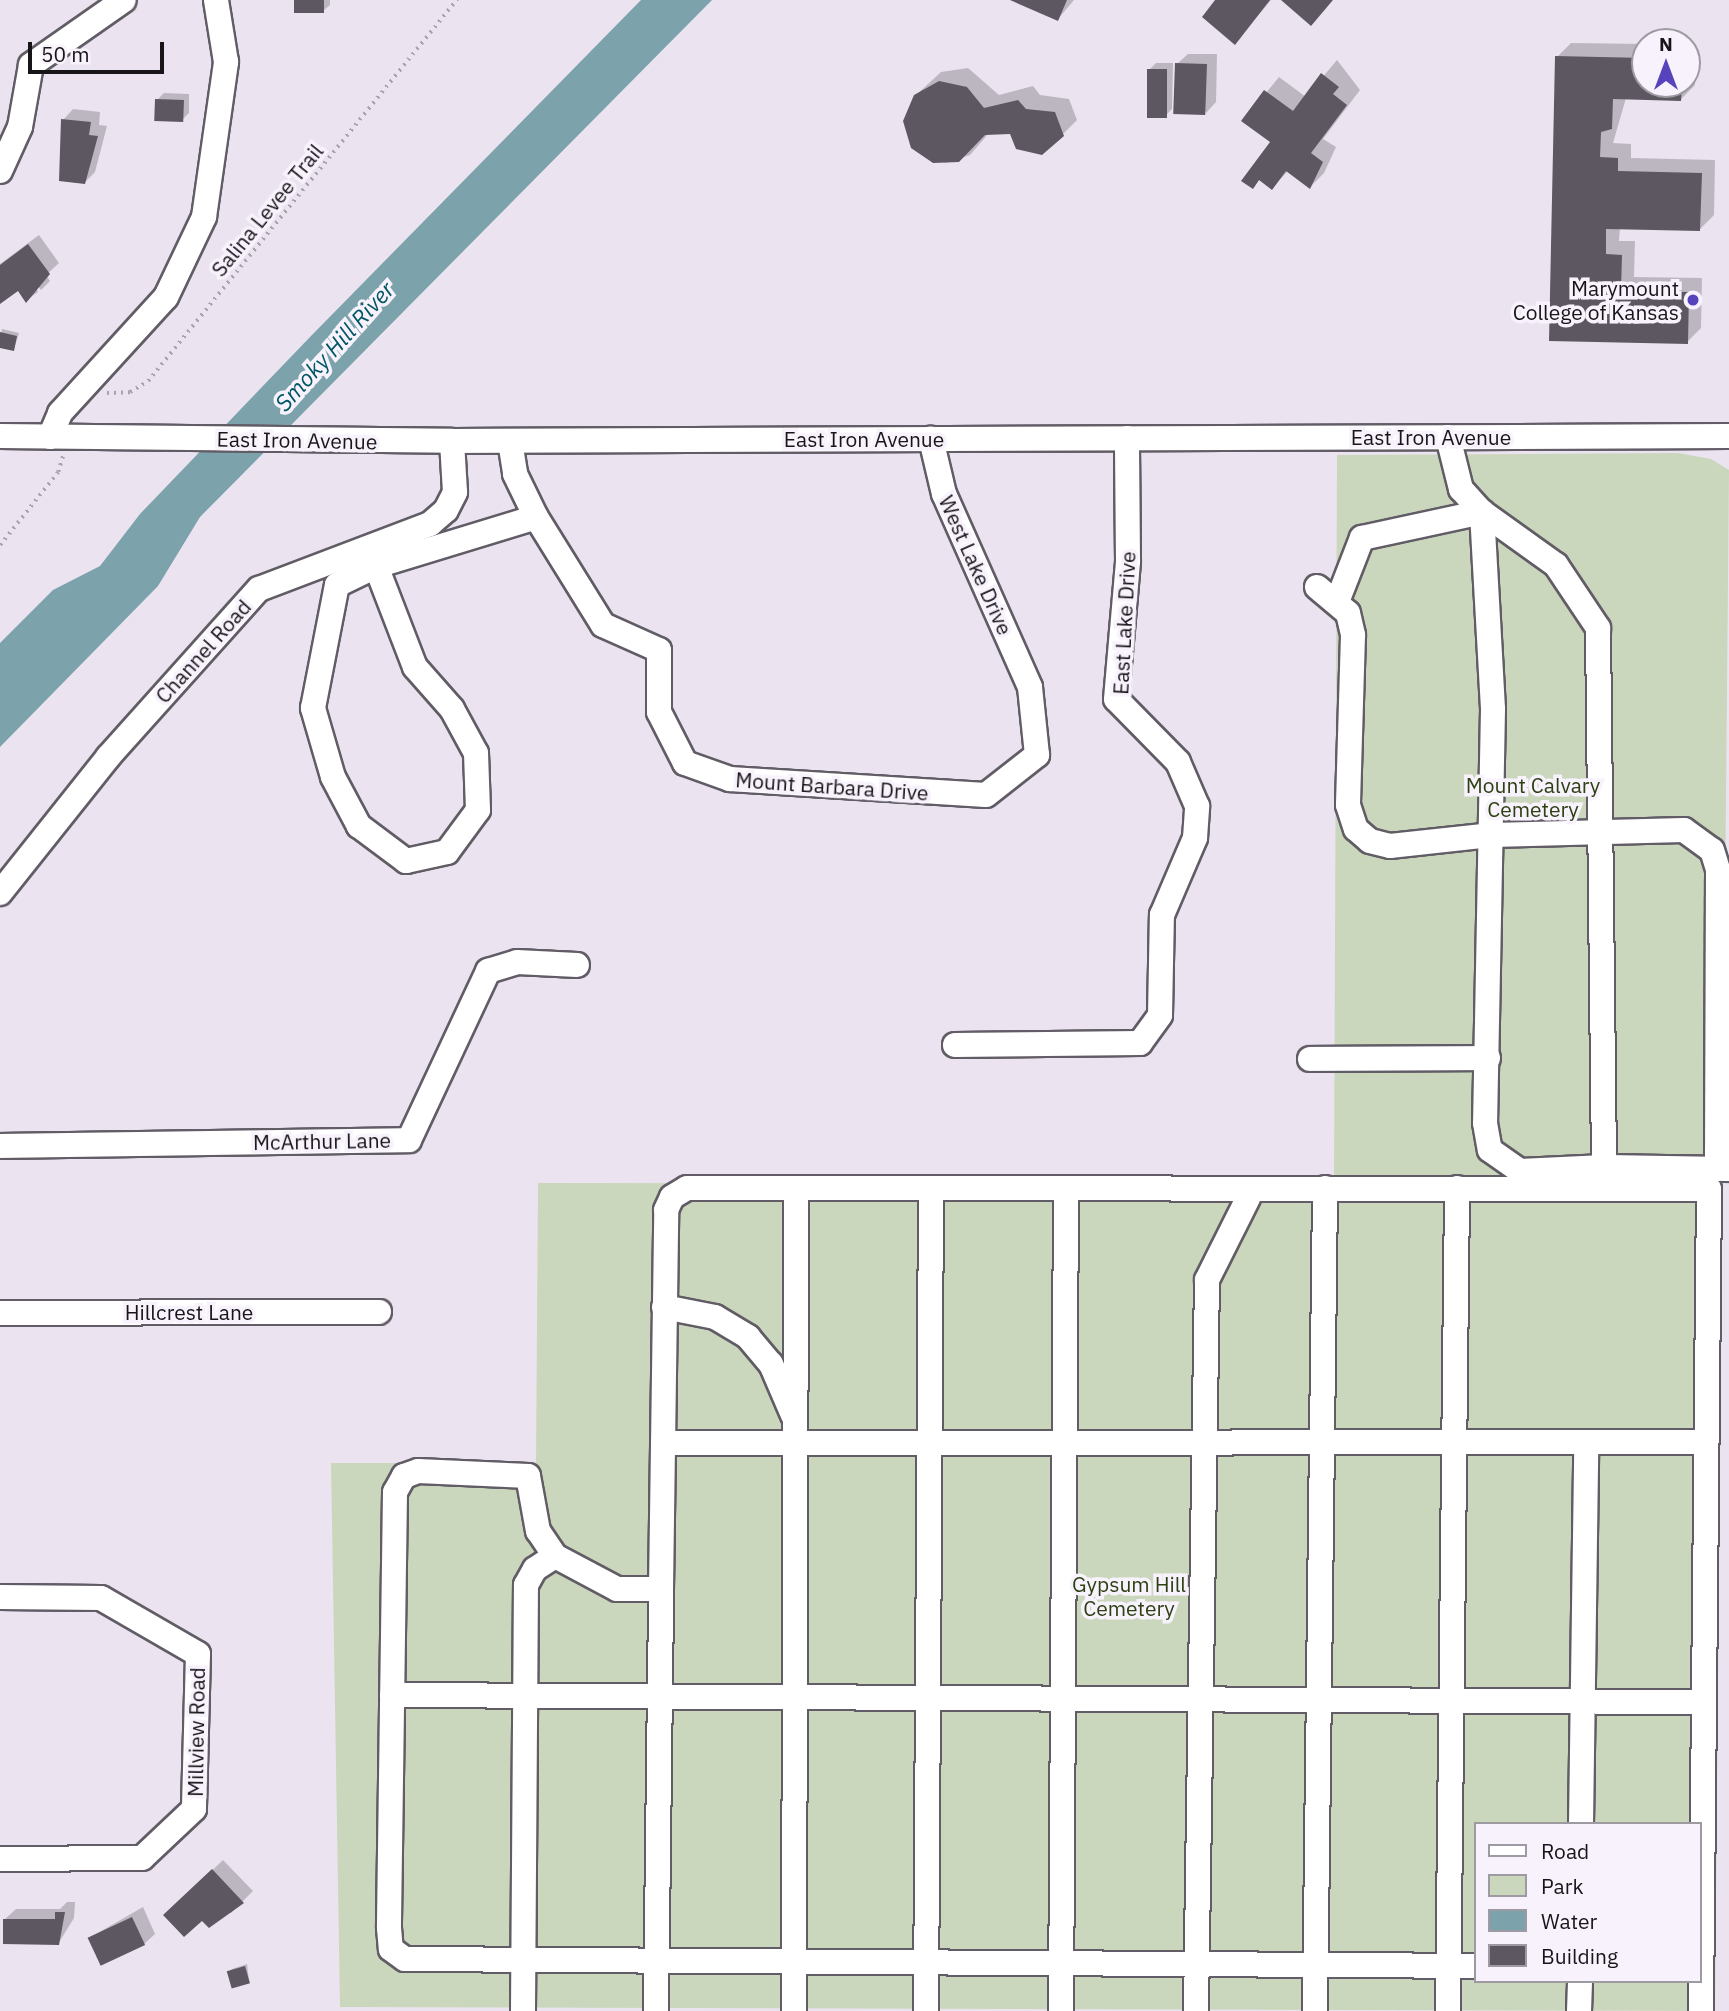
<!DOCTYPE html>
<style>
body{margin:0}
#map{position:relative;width:1729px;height:2011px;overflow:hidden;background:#ebe4f0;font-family:"IBM Plex Sans",sans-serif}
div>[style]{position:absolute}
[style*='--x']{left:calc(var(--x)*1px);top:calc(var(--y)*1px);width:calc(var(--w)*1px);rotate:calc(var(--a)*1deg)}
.green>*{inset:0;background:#cad7bc}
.water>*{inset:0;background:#7ca2ab}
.shadow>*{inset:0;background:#0003}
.building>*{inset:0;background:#5c5761;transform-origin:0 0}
.path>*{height:3.5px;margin-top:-1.75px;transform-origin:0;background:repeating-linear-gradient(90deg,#a9a3ad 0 2px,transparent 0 7px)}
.roads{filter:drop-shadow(2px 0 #615c65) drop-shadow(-2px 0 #615c65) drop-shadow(0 2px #615c65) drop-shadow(0 -2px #615c65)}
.minor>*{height:24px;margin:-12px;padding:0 12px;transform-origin:12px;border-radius:12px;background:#fff}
.dots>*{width:19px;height:19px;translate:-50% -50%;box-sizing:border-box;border:4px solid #f8f2fd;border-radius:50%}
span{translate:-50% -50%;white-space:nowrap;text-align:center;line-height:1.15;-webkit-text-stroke:7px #f8f2fd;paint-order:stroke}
.street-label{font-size:21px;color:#181519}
.poi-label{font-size:21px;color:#181519}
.right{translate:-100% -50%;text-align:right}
.park-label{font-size:21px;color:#2d4012}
.water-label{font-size:23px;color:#005764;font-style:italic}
.legend{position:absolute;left:1474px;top:1822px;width:228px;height:161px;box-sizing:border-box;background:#f8f2fd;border:2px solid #9e9aa2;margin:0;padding:9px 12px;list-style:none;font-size:21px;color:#181519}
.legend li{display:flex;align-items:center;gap:14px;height:35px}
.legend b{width:35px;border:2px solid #9e9aa2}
.north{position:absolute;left:1631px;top:28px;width:70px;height:70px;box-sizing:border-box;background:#f8f2fd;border:2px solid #9e9aa2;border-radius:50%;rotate:0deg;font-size:19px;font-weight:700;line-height:28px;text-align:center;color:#181519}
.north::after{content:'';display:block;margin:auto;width:24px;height:32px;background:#5743bb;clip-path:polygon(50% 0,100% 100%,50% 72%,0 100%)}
.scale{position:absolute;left:28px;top:42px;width:136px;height:32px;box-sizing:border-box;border:4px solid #181519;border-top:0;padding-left:9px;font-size:21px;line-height:24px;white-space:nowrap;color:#181519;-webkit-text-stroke:5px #f8f2fd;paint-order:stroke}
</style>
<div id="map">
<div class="green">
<i style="clip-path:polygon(evenodd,1678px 453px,1711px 459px,1729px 470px,1715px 2011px,340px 2007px,331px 1463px,536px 1463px,538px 1183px,1334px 1184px,1337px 455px,1678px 453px,1475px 1824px,1699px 1824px,1699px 1981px,1475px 1981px,1475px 1824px)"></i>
</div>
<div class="water">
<i style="clip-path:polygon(641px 0,712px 0,200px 517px,158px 586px,0 747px,0 643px,53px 590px,100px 566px,140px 514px,311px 336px)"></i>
</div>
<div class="shadow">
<i style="clip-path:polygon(295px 0,330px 0,330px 5px,323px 11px)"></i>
<i style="clip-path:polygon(1014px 0,1074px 0,1058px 19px)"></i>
<i style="clip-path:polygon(1217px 0,1271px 0,1235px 43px)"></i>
<i style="clip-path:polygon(1571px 43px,1645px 44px,1645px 84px,1687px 84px,1687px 45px,1696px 45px,1695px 85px,1681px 99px,1626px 98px,1613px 143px,1631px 144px,1631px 158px,1715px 160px,1714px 215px,1700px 229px,1620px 227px,1619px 241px,1635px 241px,1634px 277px,1702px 278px,1701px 328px,1687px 342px,1551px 339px,1557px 57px)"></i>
<i style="clip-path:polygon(1188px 54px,1217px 54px,1216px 102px,1206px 113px,1177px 64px)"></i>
<i style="clip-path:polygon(1337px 60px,1360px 90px,1323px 139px,1336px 147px,1324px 173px,1310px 187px,1288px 171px,1272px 188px,1260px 179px,1253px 187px,1272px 141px,1244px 120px,1279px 77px,1306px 97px)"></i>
<i style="clip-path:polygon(1156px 63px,1173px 63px,1172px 109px,1165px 116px,1149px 70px)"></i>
<i style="clip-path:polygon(968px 68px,999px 95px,1033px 86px,1040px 95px,1069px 99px,1077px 120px,1062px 135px,989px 133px,970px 155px,946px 163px,913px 147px,915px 96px,941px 72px)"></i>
<i style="clip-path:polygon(164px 93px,189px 94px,189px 113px,183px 119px,157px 100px)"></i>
<i style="clip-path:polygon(73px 109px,100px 112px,99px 125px,107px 126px,95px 172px,85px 182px,63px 120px)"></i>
<i style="clip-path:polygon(39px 235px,59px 263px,46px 275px,50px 281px,41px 290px,31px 277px,38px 292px,27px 300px,18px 288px,0 302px,0 264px)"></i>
<i style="clip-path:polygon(2px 329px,19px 333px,14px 349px,0 347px)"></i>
<i style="clip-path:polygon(223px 1860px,253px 1891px,231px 1913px,166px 1915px)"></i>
<i style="clip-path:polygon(67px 1902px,75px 1902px,74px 1918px,58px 1944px,5px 1919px,16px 1909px,60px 1909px)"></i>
<i style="clip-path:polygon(143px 1907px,155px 1934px,144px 1944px,89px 1938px)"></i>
<i style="clip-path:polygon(247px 1964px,249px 1981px,229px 1972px,232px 1969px)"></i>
</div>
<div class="building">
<i style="left:294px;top:0;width:30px;height:13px"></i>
<i style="clip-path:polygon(1010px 0,1067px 0,1058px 21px)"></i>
<i style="clip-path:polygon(1215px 0,1270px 0,1235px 45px,1202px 17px)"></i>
<i style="clip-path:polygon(1281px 0,1333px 0,1311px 26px)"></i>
<i style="clip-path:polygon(1555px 56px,1645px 58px,1645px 84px,1682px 84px,1681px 101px,1613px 99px,1612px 129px,1601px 132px,1600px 157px,1618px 158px,1618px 171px,1702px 173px,1700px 231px,1606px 229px,1606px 254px,1622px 255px,1621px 291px,1689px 292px,1688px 344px,1549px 341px)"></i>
<i style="left:1175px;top:63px;width:32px;height:51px;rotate:2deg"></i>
<i style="left:1147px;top:69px;width:20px;height:49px"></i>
<i style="clip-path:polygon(1321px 73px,1339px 87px,1333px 94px,1347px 105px,1311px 153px,1323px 162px,1310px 189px,1286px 171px,1272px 190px,1259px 180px,1253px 189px,1241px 181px,1270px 142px,1241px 121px,1264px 90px,1293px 111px)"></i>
<i style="clip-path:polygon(939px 81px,967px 87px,984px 108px,1018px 100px,1026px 109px,1055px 112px,1064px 136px,1042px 155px,1016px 149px,1010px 134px,985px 135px,959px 162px,933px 163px,911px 148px,903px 121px,914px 95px)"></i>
<i style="left:155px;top:99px;width:29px;height:22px;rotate:2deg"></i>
<i style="clip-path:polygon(61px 119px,91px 122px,89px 135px,98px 136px,85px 184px,59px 181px)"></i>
<i style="clip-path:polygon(28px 244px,50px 274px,26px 303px,18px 291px,0 304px,0 265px)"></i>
<i style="clip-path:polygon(0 332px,17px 336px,14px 351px,0 348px)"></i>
<i style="clip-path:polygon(212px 1869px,244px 1903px,209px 1928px,202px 1921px,184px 1937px,163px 1915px)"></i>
<i style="clip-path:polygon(55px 1912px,65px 1912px,59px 1945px,3px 1944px,3px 1919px,55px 1919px)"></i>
<i style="left:132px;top:1917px;width:31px;height:49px;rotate:65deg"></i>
<i style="left:245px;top:1966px;width:18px;height:19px;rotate:74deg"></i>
</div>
<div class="path">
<i style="--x:107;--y:393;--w:23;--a:-2"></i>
<i style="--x:130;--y:392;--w:21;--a:-31"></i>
<i style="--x:148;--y:381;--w:491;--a:-51"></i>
<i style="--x:0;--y:545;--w:93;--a:-51.5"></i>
<i style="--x:58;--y:472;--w:17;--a:-73"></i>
</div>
<div class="roads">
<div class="minor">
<i style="--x:0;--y:171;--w:48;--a:-65.6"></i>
<i style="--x:20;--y:127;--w:63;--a:-79.9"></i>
<i style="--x:31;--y:65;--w:113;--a:-35"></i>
<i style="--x:0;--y:436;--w:452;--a:0.6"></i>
<i style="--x:452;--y:441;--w:1277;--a:-0.22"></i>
<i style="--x:50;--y:437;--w:26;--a:-67"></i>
<i style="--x:60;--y:413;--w:157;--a:-47.6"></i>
<i style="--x:166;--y:297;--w:89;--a:-64.6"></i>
<i style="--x:204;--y:217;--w:157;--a:-81.9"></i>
<i style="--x:226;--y:62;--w:63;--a:-99.2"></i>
<i style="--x:1448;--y:437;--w:54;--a:76"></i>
<i style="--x:1461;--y:489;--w:31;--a:48"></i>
<i style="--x:1482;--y:512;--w:91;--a:35.6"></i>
<i style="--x:1556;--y:565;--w:76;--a:56.3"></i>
<i style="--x:1598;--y:628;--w:539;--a:89.36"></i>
<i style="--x:1604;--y:1167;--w:125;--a:0.9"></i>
<i style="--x:510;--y:441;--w:33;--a:81"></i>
<i style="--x:515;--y:474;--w:48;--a:64"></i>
<i style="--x:536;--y:517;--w:127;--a:58.2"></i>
<i style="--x:603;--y:625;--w:61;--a:24.1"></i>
<i style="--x:659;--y:650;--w:62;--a:90"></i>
<i style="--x:659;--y:712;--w:57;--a:63"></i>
<i style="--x:685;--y:763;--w:48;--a:19.6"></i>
<i style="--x:730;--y:779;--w:256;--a:3.6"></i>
<i style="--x:986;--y:795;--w:65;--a:-38.1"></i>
<i style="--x:1037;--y:755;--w:68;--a:-95.9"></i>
<i style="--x:1030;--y:687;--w:211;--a:-114"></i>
<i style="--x:944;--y:494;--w:57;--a:-103.3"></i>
<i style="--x:376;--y:566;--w:108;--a:68.9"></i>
<i style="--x:415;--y:667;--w:56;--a:48.6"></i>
<i style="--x:452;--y:709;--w:50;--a:61.4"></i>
<i style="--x:476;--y:753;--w:57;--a:88"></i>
<i style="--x:478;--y:810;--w:52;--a:126.4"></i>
<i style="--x:447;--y:852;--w:42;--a:167.6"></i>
<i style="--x:406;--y:861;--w:59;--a:-143.3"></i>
<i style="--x:359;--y:826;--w:55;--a:-118"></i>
<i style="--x:333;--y:777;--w:72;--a:-106.2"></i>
<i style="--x:313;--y:708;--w:125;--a:-79"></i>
<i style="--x:337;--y:585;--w:43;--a:-26"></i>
<i style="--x:376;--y:566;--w:167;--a:-17"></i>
<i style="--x:1317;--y:587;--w:40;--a:40"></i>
<i style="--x:1348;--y:613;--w:23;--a:77"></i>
<i style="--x:1353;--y:635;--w:170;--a:91.7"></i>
<i style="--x:1348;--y:805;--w:25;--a:72"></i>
<i style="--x:1356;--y:829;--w:18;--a:41"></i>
<i style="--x:1370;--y:841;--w:21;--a:14"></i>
<i style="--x:1390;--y:846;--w:103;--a:-6.2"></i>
<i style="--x:1492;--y:835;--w:192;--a:-1.5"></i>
<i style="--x:1684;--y:830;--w:34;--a:36"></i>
<i style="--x:1712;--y:850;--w:21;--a:73"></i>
<i style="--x:1718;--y:870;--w:299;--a:90.2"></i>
<i style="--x:1337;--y:602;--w:69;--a:-68.7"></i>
<i style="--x:1362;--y:538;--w:123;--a:-12.2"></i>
<i style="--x:1482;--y:512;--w:197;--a:86.8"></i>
<i style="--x:1493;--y:709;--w:414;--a:91.1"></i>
<i style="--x:1485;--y:1123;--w:27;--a:80"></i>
<i style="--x:1490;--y:1150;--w:37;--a:35"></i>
<i style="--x:1520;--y:1171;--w:84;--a:-2.7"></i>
<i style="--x:0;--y:893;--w:174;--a:-51.5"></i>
<i style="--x:108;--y:757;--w:226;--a:-48.1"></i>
<i style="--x:259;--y:589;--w:183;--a:-20.8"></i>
<i style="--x:430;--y:524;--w:21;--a:-41"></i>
<i style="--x:446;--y:510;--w:20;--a:-63"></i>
<i style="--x:455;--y:492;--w:51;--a:-93.4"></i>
<i style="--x:955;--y:1045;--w:185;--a:-0.6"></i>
<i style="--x:1140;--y:1043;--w:34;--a:-54"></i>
<i style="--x:1160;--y:1015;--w:100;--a:-88.9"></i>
<i style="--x:1162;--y:915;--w:84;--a:-66.8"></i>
<i style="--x:1195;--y:838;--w:32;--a:-86"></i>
<i style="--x:1197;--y:806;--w:48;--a:-113.4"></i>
<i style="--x:1178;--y:762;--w:88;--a:-134.5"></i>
<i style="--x:1116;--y:699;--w:139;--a:-85"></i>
<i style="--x:1128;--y:561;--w:123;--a:-90.5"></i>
<i style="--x:1310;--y:1059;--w:178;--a:-0.3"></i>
<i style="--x:0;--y:1146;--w:409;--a:-0.8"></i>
<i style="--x:409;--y:1140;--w:187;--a:-64.9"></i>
<i style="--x:488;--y:971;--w:30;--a:-17"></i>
<i style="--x:517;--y:962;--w:60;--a:2.9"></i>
<i style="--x:664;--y:1307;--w:52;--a:11.1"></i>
<i style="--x:715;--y:1317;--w:39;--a:31"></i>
<i style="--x:748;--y:1337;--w:35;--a:50"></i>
<i style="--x:771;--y:1364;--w:56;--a:66.7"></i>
<i style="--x:0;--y:1313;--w:379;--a:-0.2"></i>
<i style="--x:663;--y:1443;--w:1043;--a:-0.05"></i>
<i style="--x:555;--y:1556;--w:30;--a:-124"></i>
<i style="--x:538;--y:1531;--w:56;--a:-100.3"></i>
<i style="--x:528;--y:1476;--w:110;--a:-177.4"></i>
<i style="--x:418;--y:1471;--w:15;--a:160"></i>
<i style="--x:404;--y:1476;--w:18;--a:119"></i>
<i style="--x:395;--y:1492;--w:436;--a:90.8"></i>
<i style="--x:389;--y:1928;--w:21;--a:85"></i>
<i style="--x:391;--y:1949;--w:17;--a:36"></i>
<i style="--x:405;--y:1959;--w:1070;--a:0.37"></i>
<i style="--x:0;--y:1597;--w:101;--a:0.6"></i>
<i style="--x:101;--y:1598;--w:112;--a:30"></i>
<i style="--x:198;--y:1654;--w:155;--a:91.5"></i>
<i style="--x:194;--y:1809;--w:71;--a:136.7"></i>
<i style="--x:142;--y:1858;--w:142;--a:179.6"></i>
<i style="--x:392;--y:1695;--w:1312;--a:0.31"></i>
<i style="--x:1581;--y:1824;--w:381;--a:-89.2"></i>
<i style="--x:523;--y:2011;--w:426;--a:-89.6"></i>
<i style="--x:526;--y:1585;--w:18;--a:-61"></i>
<i style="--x:535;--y:1569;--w:24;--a:-33"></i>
<i style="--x:555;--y:1556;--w:70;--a:28"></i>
<i style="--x:617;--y:1589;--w:44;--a:0"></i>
<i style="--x:661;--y:1589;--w:379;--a:-89.2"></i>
<i style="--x:666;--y:1210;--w:14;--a:-65"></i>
<i style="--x:672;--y:1197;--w:17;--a:-31"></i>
<i style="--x:687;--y:1188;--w:1022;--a:0.06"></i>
<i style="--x:1709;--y:1189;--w:822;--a:90.56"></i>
<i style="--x:656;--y:2011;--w:422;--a:-89.3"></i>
<i style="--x:794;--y:2011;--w:823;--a:-89.86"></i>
<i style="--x:926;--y:2011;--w:823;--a:-89.65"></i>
<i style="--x:1061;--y:2011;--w:823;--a:-89.65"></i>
<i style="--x:1196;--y:2011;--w:731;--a:-89.14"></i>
<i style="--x:1207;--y:1280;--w:92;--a:-63.4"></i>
<i style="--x:1315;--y:2011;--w:823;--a:-89.3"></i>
<i style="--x:1448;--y:2011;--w:823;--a:-89.37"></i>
<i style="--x:1579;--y:2011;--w:30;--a:-88"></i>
</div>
</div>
<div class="dots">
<i style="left:1693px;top:300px;background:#5743bb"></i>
</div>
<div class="street-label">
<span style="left:267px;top:210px;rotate:-51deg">Salina Levee Trail</span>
<span style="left:1431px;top:437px">East Iron Avenue</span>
<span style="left:864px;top:439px">East Iron Avenue</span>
<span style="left:297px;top:440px;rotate:1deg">East Iron Avenue</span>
<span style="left:976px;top:565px;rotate:66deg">West Lake Drive</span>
<span style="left:1124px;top:623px;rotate:-87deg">East Lake Drive</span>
<span style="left:203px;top:651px;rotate:-48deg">Channel Road</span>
<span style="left:832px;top:786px;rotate:4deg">Mount Barbara Drive</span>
<span style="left:322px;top:1141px;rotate:-1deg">McArthur Lane</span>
<span style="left:189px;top:1312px">Hillcrest Lane</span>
<span style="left:196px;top:1732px;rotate:-89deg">Millview Road</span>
</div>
<div class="poi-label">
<span class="right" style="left:1679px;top:300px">Marymount<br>College of Kansas</span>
</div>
<div class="park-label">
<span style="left:1533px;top:797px">Mount Calvary<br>Cemetery</span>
<span style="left:1129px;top:1596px">Gypsum Hill<br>Cemetery</span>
</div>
<div class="water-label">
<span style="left:334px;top:346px;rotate:-48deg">Smoky Hill River</span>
</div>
<ul class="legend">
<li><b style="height:9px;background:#fff"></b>Road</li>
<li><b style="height:19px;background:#cad7bc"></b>Park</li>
<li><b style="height:19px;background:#7ca2ab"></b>Water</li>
<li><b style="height:19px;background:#5c5761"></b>Building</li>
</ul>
<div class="north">N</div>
<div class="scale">50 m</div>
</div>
